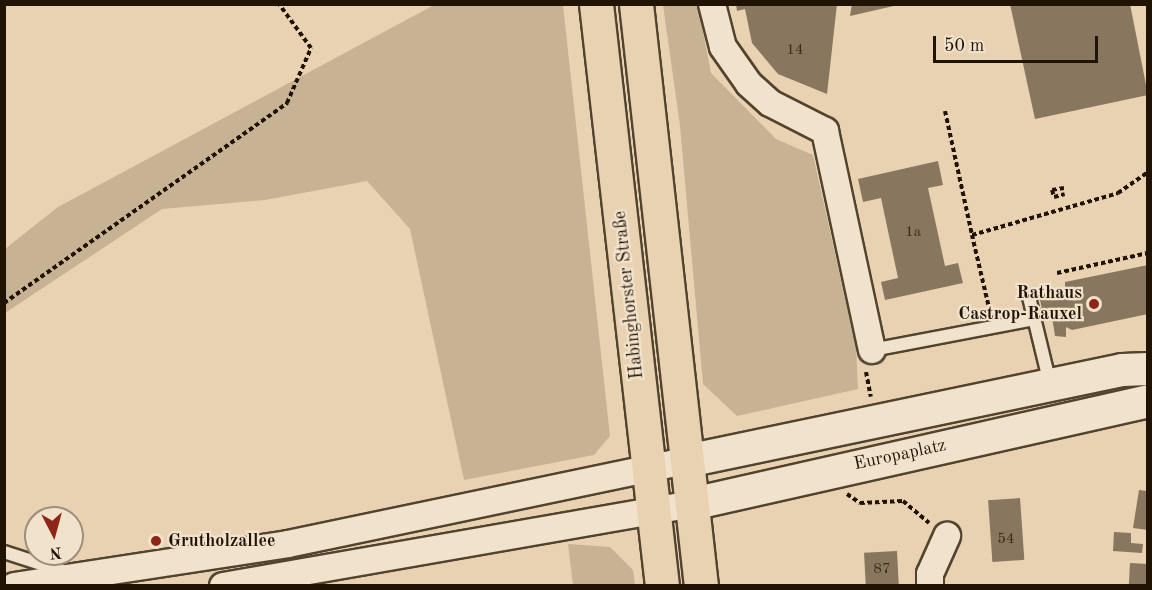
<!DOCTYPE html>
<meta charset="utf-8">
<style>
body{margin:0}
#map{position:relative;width:1152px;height:590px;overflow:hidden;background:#e9d2b1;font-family:"Old Standard TT",serif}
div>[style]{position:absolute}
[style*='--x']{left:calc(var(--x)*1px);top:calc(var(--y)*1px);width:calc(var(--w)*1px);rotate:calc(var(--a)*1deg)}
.green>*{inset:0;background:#c7b294}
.building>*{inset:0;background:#89765e;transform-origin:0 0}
.path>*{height:4px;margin-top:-2px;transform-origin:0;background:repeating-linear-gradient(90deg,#201304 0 4.5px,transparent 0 7.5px)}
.roads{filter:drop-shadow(2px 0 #52432f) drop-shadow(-2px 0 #52432f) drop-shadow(0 2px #52432f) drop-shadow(0 -2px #52432f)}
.service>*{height:12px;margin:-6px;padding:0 6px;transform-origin:6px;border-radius:6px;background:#f1e2cc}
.minor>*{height:26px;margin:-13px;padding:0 13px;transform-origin:13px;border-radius:13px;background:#f1e2cc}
.tertiary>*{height:32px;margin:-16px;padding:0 16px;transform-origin:16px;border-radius:16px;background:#f1e2cc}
.primary>*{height:33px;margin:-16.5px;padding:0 16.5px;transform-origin:16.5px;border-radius:16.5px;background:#e9d2b1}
.dots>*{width:16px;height:16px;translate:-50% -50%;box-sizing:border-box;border:3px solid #f1e2cc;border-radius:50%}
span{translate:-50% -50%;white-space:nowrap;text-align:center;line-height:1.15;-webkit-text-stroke:4.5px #f1e2cc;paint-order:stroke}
.number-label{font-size:15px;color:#3a2c1a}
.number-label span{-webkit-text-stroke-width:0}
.poi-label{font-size:18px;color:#201304;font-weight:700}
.right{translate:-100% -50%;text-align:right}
.left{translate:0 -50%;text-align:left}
.street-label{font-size:18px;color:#201304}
.frame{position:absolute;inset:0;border:6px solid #201304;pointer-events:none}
.north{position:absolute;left:24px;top:506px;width:60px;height:60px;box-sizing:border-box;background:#f1e2cc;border:2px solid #9d8f7c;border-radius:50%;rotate:174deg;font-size:16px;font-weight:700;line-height:24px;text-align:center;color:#201304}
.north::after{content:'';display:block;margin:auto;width:21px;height:27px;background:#8f2418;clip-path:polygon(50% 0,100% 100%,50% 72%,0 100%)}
.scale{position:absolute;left:933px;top:36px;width:165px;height:27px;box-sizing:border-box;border:3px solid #201304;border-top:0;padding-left:8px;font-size:18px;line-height:21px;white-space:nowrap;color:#201304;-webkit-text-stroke:4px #f1e2cc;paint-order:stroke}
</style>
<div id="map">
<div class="green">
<i style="clip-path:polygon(434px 5px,563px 5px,610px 436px,594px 455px,464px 480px,410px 229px,367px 181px,265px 200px,162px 209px,5px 313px,5px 249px,58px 207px)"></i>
<i style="clip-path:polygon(663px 5px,698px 5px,711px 73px,776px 139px,813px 155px,856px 347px,858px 389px,737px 416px,703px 384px,680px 126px)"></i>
<i style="clip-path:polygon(568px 544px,610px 547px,633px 570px,635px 585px,573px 585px)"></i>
</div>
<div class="building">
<i style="clip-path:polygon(736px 4px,837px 4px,827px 94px,778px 74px,752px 43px,745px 9px,737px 11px)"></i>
<i style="clip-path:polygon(852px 4px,898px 4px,898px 5px,850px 16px)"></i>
<i style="clip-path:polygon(1010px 4px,1130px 4px,1148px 95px,1035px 119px)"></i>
<i style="clip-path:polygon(938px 161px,943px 185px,928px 188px,945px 266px,958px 263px,963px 283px,885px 300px,881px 282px,898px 278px,881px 198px,863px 202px,858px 179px)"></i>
<i style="clip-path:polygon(1148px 265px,1148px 314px,1072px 330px,1066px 327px,1066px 337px,1055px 336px,1052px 317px,1044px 319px,1039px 295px,1065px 289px,1065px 282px)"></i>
<i style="clip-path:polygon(1139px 490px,1148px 491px,1148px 530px,1133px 528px)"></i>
<i style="left:1020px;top:498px;width:62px;height:32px;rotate:86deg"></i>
<i style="clip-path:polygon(1114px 532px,1131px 533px,1131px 543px,1143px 544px,1142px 553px,1113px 551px)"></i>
<i style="left:897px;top:551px;width:35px;height:33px;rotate:87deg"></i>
<i style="left:1130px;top:563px;width:18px;height:23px;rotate:3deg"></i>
</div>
<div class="path">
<i style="--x:945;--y:111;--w:127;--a:77.7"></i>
<i style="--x:1064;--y:188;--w:12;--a:171"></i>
<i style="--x:1052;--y:190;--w:7;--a:74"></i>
<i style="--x:1054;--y:197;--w:11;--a:-15"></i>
<i style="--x:1057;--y:273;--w:93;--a:-12.4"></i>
<i style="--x:4;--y:303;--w:347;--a:-35.2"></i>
<i style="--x:287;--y:103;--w:60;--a:-66.4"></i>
<i style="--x:311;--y:48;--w:54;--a:-126"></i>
<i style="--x:990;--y:312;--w:79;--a:-103.2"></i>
<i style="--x:972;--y:235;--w:152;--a:-16"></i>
<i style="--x:1118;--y:193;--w:37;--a:-35"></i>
<i style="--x:866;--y:372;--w:25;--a:79"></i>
<i style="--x:847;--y:494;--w:16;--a:35"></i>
<i style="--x:860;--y:503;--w:43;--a:-2.7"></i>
<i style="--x:903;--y:501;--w:34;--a:40"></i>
</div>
<div class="roads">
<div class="service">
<i style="--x:1029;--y:297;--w:89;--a:76.4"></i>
<i style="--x:872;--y:350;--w:165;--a:-10.8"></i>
<i style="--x:4;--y:552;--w:65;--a:17.9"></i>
</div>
<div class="minor">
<i style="--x:712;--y:4;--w:44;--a:75.7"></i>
<i style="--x:723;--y:47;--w:45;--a:54.9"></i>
<i style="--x:749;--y:84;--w:28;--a:42"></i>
<i style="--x:770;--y:103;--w:62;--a:27"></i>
<i style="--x:825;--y:131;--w:224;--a:77.9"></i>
<i style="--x:14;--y:586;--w:277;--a:-8.7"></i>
<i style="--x:288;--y:544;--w:408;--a:-11.8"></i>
<i style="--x:223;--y:586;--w:476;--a:-9.9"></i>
<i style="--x:930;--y:586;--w:12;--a:-90"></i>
<i style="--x:930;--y:574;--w:42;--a:-65.9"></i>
</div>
<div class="tertiary">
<i style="--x:687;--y:461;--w:444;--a:-11.8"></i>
<i style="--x:1122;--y:370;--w:26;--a:-2"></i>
<i style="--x:692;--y:504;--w:467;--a:-12.7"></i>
</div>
<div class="primary">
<i style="--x:596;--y:4;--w:586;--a:83.53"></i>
<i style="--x:636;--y:4;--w:586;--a:83.63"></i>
</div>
</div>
<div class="dots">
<i style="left:1094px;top:304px;background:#8f2418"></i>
<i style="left:156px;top:541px;background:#8f2418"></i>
</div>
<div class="number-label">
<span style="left:795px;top:51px">14</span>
<span style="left:913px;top:233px">1a</span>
<span style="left:1006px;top:540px">54</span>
<span style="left:882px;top:570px">87</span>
</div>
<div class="poi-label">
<span class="right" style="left:1082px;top:304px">Rathaus<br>Castrop-Rauxel</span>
<span class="left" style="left:168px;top:541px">Grutholzallee</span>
</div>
<div class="street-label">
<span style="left:629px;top:295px;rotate:-96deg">Habinghorster Straße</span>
<span style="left:900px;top:455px;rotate:-12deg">Europaplatz</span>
</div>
<div class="frame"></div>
<div class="north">N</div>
<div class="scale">50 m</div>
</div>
